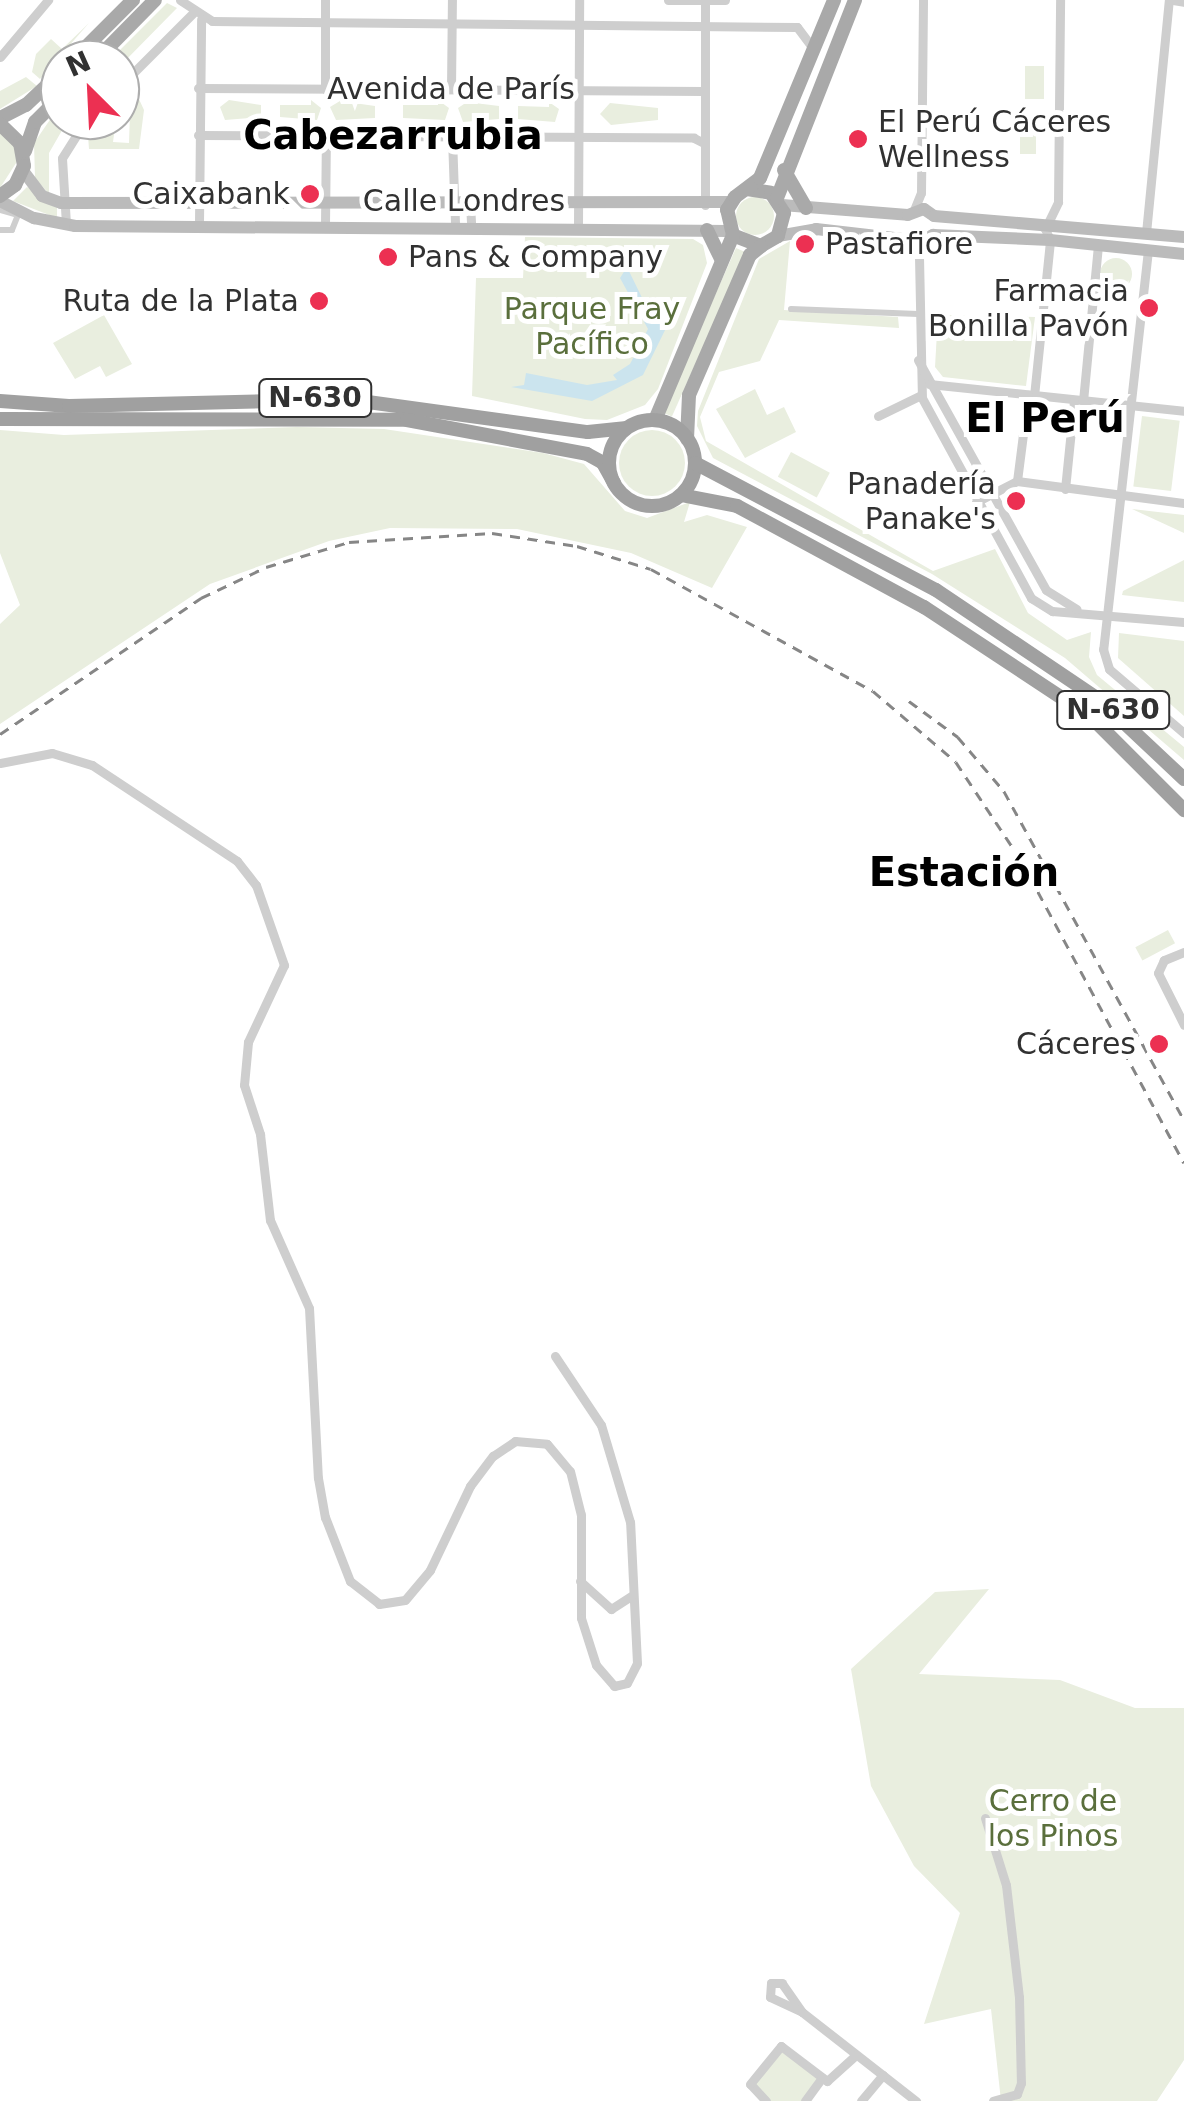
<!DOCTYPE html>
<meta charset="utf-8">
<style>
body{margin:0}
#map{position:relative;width:1184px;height:2101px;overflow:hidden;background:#fff;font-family:"DejaVu Sans",sans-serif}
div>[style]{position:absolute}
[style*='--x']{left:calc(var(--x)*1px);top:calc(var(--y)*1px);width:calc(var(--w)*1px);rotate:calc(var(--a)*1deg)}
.green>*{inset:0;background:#e9eedf;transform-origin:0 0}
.round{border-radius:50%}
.water>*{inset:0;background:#cbe4ee}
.pedestrian>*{height:6px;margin:-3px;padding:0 3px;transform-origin:3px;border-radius:3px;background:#cecece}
.minor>*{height:9px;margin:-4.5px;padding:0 4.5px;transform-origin:4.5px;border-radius:4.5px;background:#cecece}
.secondary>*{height:12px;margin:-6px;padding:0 6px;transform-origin:6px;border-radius:6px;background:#bbb}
.primary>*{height:14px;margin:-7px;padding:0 7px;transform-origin:7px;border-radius:7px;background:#a9a9a9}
.trunk>*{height:14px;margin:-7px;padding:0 7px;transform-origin:7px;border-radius:7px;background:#a0a0a0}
.trunk>.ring{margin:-7px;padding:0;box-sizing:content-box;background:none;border:14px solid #a0a0a0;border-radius:50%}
.rail>*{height:2.5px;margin-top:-1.25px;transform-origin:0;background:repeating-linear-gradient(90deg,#868686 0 10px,transparent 0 18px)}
.dots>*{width:28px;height:28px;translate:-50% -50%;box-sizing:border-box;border:5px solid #fff;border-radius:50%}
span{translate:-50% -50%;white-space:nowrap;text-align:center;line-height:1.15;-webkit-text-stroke:10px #fff;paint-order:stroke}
.shield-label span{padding:2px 8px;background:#fff;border:2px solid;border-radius:8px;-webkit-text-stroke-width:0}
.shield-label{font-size:28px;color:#313131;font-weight:700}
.street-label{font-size:30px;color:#313131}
.poi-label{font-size:30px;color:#313131}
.left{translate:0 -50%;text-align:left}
.right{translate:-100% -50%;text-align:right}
.park-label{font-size:30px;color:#5a6f3c}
.district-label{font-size:40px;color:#000;font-weight:700}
.north{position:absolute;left:40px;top:40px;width:100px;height:100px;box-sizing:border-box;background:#fff;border:2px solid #adadad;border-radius:50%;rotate:336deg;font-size:28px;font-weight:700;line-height:40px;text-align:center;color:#313131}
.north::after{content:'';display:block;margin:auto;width:35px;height:45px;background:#ec3052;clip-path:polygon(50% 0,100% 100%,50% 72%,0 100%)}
</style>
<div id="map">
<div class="green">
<i style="clip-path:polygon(167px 3px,177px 8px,120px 66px,120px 60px,110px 60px)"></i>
<i style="clip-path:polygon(89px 23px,40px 79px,32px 72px,36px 54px,51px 39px,62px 49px)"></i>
<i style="left:1025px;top:66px;width:19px;height:33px"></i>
<i style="clip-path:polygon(26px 77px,37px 86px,0 109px,0 91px)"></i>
<i style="clip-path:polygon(127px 97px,138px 97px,144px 110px,139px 149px,89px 149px,88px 136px,104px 120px,116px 120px,113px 142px,129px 143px,130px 112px,120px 111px)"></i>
<i style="clip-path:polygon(229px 100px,261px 105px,261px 117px,225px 120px,220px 107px)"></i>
<i style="clip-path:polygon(311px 100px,321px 108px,317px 120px,280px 117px,280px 105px,311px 105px)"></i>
<i style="clip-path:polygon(438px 100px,449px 108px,445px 120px,403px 118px,403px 105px,438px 105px)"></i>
<i style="clip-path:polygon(340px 101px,375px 106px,375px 118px,336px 120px,330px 107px)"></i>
<i style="clip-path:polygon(467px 102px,499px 106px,499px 119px,463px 122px,458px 108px)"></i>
<i style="clip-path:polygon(549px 102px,559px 109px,555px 122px,518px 119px,518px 106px,549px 107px)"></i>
<i style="clip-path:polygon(610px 103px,658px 108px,658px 120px,611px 125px,600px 114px)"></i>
<i style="clip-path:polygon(58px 108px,60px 120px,68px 120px,49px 153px,49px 194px,35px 178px,34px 143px)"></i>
<i style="left:1020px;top:120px;width:16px;height:34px"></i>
<i style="clip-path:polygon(0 129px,14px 144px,18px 160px,0 188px)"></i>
<i style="clip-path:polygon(27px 187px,57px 206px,57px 218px,13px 201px)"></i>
<i class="round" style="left:736px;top:197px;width:38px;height:38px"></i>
<i style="clip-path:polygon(525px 237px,693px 239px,703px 245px,707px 263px,658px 389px,645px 405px,607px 420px,585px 419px,472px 396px,476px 278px,523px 278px)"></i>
<i style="clip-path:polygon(790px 241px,784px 310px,898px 317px,899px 328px,779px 320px,760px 361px,719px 372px,700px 417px,706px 441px,933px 571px,995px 549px,1028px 613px,1067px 640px,1091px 632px,1089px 657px,1097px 675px,1184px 747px,1184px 760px,1065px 658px,932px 574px,713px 458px,697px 426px,698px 411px,759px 259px)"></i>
<i style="left:736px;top:248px;width:10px;height:180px;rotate:24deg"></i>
<i class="round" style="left:1100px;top:258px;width:32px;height:32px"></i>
<i style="clip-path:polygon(104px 315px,132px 364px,106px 377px,100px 366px,75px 379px,53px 343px)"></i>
<i style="clip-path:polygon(938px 315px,1035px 317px,1026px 386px,943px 377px,935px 367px)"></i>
<i style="clip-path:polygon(755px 389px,767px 415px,784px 407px,796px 432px,745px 458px,716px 409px)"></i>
<i style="left:1142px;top:416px;width:38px;height:71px;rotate:7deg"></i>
<i style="clip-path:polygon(297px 427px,384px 429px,543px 453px,584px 464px,625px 511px,647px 518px,690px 502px,684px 522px,707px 515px,747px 527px,712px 588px,631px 553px,517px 529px,390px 528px,329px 541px,210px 584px,0 724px,0 624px,20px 605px,0 553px,0 430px,64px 435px)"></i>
<i class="round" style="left:619px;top:430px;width:66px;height:66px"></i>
<i style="left:791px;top:452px;width:44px;height:28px;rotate:28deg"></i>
<i style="clip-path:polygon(1132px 509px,1184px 515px,1184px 533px)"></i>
<i style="clip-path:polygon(1184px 560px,1184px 602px,1122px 595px,1123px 591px)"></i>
<i style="clip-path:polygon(1119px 633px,1184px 641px,1184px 716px,1118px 658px)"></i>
<i style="left:1168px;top:930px;width:15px;height:37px;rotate:62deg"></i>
<i style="clip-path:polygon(989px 1589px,919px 1674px,1060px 1680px,1135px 1708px,1184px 1708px,1184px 2060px,1157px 2101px,1001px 2101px,991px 2009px,924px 2024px,960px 1913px,914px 1866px,871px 1786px,851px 1669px,935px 1592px)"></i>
<i style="clip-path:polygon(781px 2046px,822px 2078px,805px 2101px,766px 2101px,747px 2086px)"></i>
</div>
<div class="water">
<i style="clip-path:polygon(627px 267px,649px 312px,669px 322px,643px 375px,592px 401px,511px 387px,524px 385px,526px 373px,587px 385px,617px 380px,613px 375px,630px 364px,648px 329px,620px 278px)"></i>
</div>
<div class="pedestrian">
<i style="--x:0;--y:210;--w:19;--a:16"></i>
<i style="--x:18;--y:215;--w:16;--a:112"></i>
<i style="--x:12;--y:230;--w:12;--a:180"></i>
<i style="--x:791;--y:309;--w:127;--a:2.3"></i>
</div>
<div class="minor">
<i style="--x:180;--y:0;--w:38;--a:33"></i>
<i style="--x:212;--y:21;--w:585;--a:0.59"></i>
<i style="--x:797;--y:27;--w:25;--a:53"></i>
<i style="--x:668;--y:0;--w:57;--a:0"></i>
<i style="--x:1173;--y:0;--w:11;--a:10"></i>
<i style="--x:0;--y:57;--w:75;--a:-49.9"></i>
<i style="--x:120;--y:86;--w:106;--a:-45"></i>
<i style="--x:198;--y:88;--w:506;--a:0.34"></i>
<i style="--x:325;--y:89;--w:89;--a:-90"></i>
<i style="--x:451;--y:89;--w:89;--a:-89.4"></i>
<i style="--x:198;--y:135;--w:496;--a:0.3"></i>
<i style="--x:694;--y:138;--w:11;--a:27"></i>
<i style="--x:452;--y:137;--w:88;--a:88"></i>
<i style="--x:470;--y:203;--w:22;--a:87"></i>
<i style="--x:705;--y:205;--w:205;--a:-90"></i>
<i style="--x:914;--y:210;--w:18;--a:-68"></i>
<i style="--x:921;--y:193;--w:193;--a:-89.4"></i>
<i style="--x:199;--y:223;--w:204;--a:-89.4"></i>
<i style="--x:66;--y:224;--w:66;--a:-93.5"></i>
<i style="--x:62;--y:158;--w:45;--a:-57.7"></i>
<i style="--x:325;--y:225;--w:89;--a:-89.4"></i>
<i style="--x:578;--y:226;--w:226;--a:-89.7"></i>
<i style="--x:1146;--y:233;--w:234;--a:-84.4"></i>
<i style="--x:1148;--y:250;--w:402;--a:96.4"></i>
<i style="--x:1103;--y:649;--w:21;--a:73"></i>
<i style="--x:1109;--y:669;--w:99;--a:40.5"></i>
<i style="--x:919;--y:257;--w:141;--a:88.8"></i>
<i style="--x:922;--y:398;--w:228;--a:61.4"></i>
<i style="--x:1031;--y:598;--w:25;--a:32"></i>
<i style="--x:1052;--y:611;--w:132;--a:4.8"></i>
<i style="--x:918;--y:360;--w:263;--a:60.9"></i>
<i style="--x:1046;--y:590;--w:36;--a:32"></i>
<i style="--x:929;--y:384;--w:256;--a:6"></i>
<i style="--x:1034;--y:396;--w:157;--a:-84.1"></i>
<i style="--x:1050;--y:240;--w:12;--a:-114"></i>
<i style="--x:1045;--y:229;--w:30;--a:-64"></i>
<i style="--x:1058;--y:202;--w:202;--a:-89.4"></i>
<i style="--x:1083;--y:401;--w:157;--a:-84.5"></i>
<i style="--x:878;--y:416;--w:48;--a:-26"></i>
<i style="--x:1017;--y:481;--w:87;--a:-82.7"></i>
<i style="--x:1065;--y:489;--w:89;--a:-84.2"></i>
<i style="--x:976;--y:502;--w:46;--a:-27.1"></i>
<i style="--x:1017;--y:481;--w:168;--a:7.5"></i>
<i style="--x:0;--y:763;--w:53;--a:-10.9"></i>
<i style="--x:52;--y:753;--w:42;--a:16.7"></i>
<i style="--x:92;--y:765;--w:174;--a:33.5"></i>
<i style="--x:237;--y:861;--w:31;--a:52"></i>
<i style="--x:256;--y:885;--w:85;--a:70.7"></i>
<i style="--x:284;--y:965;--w:85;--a:115.1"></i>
<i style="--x:248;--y:1042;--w:43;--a:95.3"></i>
<i style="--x:244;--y:1085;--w:52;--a:71.9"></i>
<i style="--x:260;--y:1134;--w:87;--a:83.4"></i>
<i style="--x:270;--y:1220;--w:96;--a:66.1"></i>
<i style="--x:309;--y:1308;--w:170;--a:87"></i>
<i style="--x:318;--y:1478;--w:40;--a:80"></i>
<i style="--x:325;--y:1517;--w:69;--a:68.7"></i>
<i style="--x:350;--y:1581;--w:37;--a:38"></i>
<i style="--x:379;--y:1604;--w:26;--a:-9"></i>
<i style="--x:405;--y:1600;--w:39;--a:-50"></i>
<i style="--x:430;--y:1570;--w:93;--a:-64.5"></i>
<i style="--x:470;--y:1486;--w:38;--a:-53"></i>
<i style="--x:493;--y:1456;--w:27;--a:-34"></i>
<i style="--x:515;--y:1441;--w:32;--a:5"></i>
<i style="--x:547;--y:1444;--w:35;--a:50"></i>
<i style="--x:570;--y:1471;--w:45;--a:76"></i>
<i style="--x:581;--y:1515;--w:103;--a:90"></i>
<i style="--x:581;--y:1618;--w:49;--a:72.3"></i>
<i style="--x:596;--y:1665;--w:28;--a:49"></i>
<i style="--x:614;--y:1686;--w:13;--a:-13"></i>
<i style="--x:627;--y:1683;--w:22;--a:-63"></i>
<i style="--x:637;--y:1663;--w:141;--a:-92.8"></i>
<i style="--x:630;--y:1522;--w:101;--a:-106.6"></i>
<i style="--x:601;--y:1425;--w:83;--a:-123.7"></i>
<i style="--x:1184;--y:952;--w:22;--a:158"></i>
<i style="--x:1164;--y:960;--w:14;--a:115"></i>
<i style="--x:1158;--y:973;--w:58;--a:63.4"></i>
<i style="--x:580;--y:1581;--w:42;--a:42.1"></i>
<i style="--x:611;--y:1609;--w:24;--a:-33"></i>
<i style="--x:985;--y:1818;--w:70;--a:72.6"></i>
<i style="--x:1006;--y:1885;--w:113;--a:83.4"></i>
<i style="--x:1019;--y:1997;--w:86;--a:88.7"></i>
<i style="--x:1021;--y:2083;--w:12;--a:110"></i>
<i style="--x:1017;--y:2094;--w:25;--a:164"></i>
<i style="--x:802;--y:2012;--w:35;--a:-125"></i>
<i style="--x:782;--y:1983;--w:11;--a:180"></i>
<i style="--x:771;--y:1983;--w:14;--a:94"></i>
<i style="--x:770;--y:1997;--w:35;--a:25"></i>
<i style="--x:802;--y:2012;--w:145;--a:38"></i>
<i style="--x:766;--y:2101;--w:23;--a:-133"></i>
<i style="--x:750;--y:2084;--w:49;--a:-50.8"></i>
<i style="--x:781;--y:2046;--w:58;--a:37.3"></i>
<i style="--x:827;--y:2081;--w:39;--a:-42"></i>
<i style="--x:805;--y:2101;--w:29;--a:-54"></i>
<i style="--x:861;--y:2101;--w:34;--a:-50"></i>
</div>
<div class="secondary">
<i style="--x:24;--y:172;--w:30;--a:53"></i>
<i style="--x:42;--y:196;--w:20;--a:20"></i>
<i style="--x:61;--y:203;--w:670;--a:-0.09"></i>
<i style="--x:0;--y:201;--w:38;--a:27"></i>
<i style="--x:34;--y:218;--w:42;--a:11"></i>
<i style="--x:75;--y:226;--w:655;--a:0.44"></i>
<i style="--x:782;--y:205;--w:126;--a:4.5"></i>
<i style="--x:908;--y:215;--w:17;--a:-21"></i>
<i style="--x:924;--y:209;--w:12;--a:35"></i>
<i style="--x:934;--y:216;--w:251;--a:4.8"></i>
<i style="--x:778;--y:236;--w:39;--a:-10"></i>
<i style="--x:816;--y:229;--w:107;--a:6.5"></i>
<i style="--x:922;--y:241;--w:13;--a:-29"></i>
<i style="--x:933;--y:235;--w:117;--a:2.4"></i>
<i style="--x:1050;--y:240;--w:135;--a:6"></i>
</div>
<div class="primary">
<i style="--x:73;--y:60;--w:85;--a:-45"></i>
<i style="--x:96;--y:60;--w:84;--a:-45.5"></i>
<i style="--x:0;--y:118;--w:29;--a:-27"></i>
<i style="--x:26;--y:105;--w:47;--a:-43.3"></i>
<i style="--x:0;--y:124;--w:28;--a:44"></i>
<i style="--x:20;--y:143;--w:23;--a:80"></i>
<i style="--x:24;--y:166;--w:21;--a:115"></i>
<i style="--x:15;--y:185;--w:19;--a:144"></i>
<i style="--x:25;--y:151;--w:31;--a:-71"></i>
<i style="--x:35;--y:122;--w:35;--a:-45"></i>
<i style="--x:784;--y:170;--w:44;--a:59.9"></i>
<i style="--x:747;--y:189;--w:24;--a:9"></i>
<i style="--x:771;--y:193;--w:24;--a:57"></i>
<i style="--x:784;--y:213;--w:24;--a:105"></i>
<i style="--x:778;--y:236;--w:20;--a:150"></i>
<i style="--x:761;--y:246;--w:30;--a:-159"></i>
<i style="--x:733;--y:235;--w:26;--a:-103"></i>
<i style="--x:727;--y:210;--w:15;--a:-58"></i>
<i style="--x:735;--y:197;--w:31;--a:-37"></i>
<i style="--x:760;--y:178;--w:193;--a:-67.4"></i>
<i style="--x:777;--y:198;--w:213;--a:-68.5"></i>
<i style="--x:707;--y:230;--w:32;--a:64"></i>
<i style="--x:655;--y:420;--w:201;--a:-67.1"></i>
<i style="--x:687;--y:439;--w:44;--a:-87.4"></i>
<i style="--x:689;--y:395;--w:153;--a:-66.5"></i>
<i style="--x:750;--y:255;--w:14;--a:-39"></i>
</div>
<div class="trunk">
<i style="--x:0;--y:401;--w:69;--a:4.1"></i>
<i style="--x:69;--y:406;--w:277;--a:-1.4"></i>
<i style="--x:346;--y:399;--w:244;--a:7.8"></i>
<i style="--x:588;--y:432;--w:39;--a:-6"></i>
<i style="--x:0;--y:419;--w:407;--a:0.1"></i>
<i style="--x:407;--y:420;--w:183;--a:10.7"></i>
<i style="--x:587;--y:454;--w:18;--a:29"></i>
<i style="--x:603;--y:463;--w:23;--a:61"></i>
<i class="ring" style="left:609px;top:420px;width:72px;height:72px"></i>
<i style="--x:695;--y:463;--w:272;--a:27.8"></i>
<i style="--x:936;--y:590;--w:199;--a:33.9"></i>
<i style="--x:1101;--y:701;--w:114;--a:43.2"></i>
<i style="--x:681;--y:495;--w:57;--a:11.1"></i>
<i style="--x:737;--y:506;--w:213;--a:28.4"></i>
<i style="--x:924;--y:607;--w:200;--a:33.4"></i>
<i style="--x:1091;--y:717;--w:132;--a:45"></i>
</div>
<div class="rail">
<i style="--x:909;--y:701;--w:61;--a:36.3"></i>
<i style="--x:958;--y:737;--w:71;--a:49.6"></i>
<i style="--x:1004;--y:791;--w:375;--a:61.3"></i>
<i style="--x:0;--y:734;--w:243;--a:-34.1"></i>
<i style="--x:201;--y:598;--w:72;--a:-25.5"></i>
<i style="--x:266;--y:567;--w:87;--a:-16.8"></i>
<i style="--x:349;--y:542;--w:143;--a:-3.6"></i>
<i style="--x:492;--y:533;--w:86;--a:8.7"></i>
<i style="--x:577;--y:546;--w:77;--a:17.3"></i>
<i style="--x:651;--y:569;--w:253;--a:28.8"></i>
<i style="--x:873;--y:691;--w:109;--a:40.5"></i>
<i style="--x:956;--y:762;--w:118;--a:56.4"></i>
<i style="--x:1021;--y:860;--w:344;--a:61.7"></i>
</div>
<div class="dots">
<i style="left:858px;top:139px;background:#ec3052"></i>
<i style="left:310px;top:194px;background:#ec3052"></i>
<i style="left:805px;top:244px;background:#ec3052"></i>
<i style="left:388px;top:257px;background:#ec3052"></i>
<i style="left:319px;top:301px;background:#ec3052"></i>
<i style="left:1149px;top:308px;background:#ec3052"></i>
<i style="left:1016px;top:501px;background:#ec3052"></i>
<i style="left:1159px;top:1044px;background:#ec3052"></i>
</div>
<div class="shield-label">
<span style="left:315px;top:398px">N-630</span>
<span style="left:1113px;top:710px">N-630</span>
</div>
<div class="street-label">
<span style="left:451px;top:89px">Avenida de París</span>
<span style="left:464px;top:201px">Calle Londres</span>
</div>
<div class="poi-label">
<span class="left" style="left:878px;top:139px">El Perú Cáceres<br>Wellness</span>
<span class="right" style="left:290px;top:194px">Caixabank</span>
<span class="left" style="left:825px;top:244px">Pastafiore</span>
<span class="left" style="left:408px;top:257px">Pans &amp; Company</span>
<span class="right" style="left:1129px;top:308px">Farmacia<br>Bonilla Pavón</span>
<span class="right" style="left:299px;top:301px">Ruta de la Plata</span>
<span class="right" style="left:996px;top:501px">Panadería<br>Panake's</span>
<span class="right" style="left:1136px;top:1044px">Cáceres</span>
</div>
<div class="park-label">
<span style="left:592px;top:326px">Parque Fray<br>Pacífico</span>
<span style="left:1053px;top:1818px">Cerro de<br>los Pinos</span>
</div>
<div class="district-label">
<span style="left:393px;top:135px">Cabezarrubia</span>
<span style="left:1045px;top:418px">El Perú</span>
<span style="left:964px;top:872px">Estación</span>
</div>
<div class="north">N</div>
</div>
